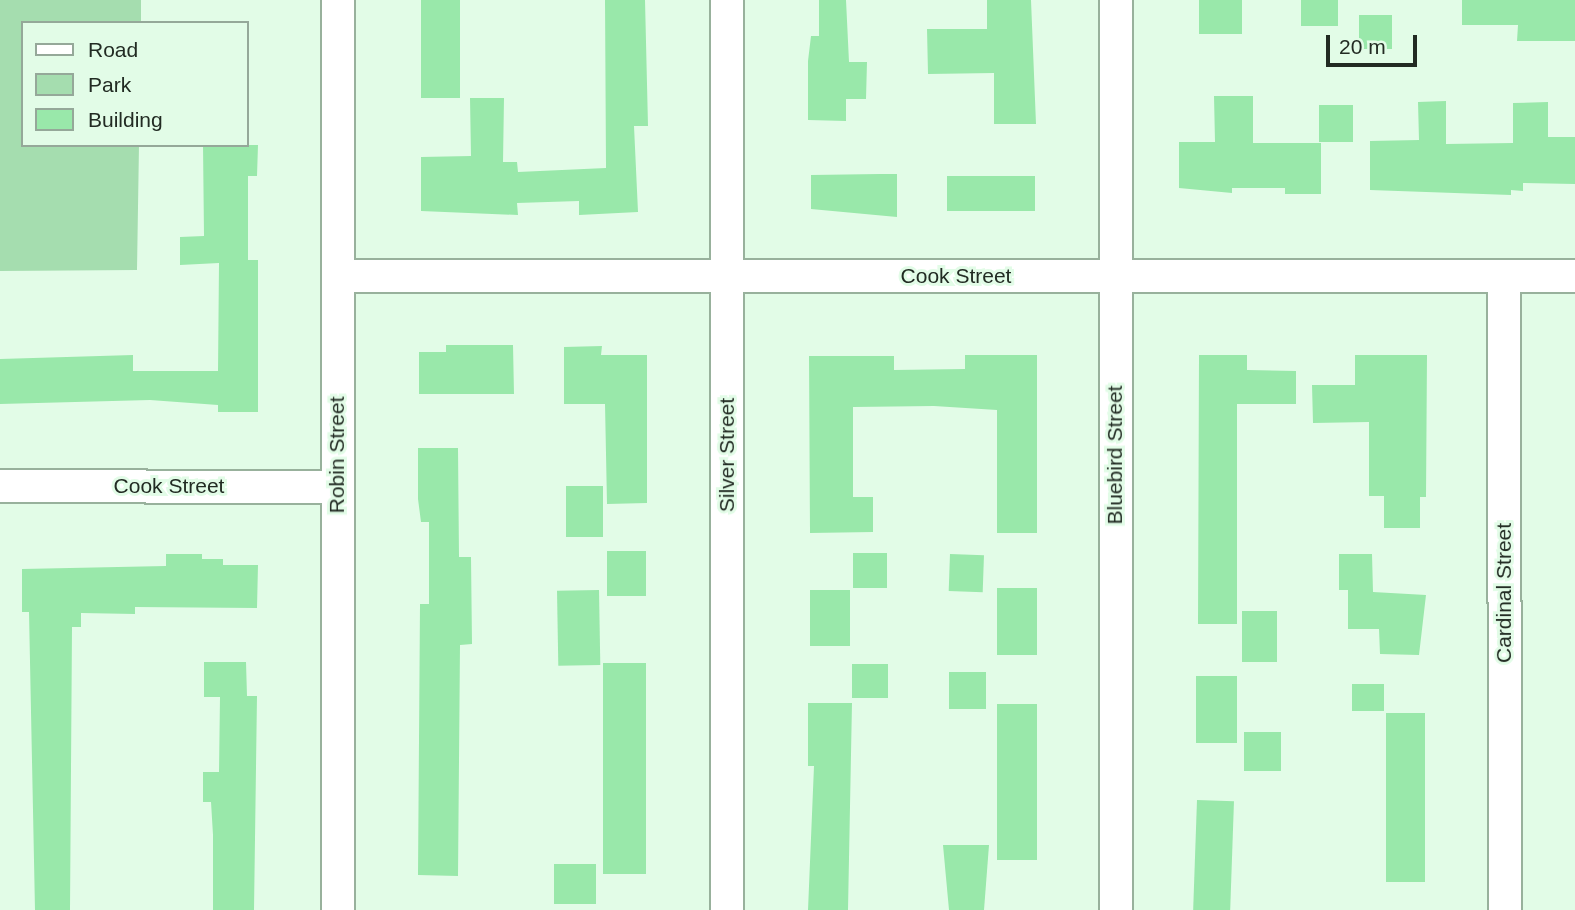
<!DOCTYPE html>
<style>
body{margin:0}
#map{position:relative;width:1575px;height:910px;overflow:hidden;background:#e2fce7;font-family:Arial,sans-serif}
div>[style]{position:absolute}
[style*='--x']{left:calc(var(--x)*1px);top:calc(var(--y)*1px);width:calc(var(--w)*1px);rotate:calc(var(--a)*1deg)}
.green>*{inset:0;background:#a5ddaf}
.building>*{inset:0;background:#99e8aa;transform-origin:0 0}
.roads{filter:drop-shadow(2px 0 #98b19c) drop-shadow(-2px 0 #98b19c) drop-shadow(0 2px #98b19c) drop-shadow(0 -2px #98b19c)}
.street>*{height:32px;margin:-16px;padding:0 16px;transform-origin:16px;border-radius:16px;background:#fff}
span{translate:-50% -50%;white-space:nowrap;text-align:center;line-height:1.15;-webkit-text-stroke:6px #e2fce7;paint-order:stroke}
.street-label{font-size:21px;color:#222b23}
.legend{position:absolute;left:21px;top:21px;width:228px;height:126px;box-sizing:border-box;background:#e2fce7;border:2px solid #95a899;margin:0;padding:9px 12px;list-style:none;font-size:21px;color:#222b23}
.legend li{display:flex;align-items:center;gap:14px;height:35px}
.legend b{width:35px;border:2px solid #95a899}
.scale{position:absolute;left:1326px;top:35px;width:91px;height:32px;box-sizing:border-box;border:4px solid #222b23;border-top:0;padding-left:9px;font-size:21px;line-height:24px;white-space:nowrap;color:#222b23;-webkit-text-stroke:5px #e2fce7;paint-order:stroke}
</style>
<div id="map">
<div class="green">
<i style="clip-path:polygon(0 0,141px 0,141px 23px,23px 23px,23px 145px,139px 145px,137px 270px,0 271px)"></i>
</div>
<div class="building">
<i style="left:421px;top:0;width:39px;height:98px"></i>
<i style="clip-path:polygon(605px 0,645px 0,648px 126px,634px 126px,638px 212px,579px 215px,579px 201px,517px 203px,518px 215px,421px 211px,421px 157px,471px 156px,470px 98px,504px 98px,503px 162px,517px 162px,518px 172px,606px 168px)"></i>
<i style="clip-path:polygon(819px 0,846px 0,849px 62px,867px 62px,866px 99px,846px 99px,846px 121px,808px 120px,808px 61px,811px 36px,819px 36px)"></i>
<i style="clip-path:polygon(987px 0,1031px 0,1036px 124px,994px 124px,994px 73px,928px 74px,927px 29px,987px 29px)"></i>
<i style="left:1199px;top:0;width:43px;height:34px"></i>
<i style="left:1301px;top:0;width:37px;height:26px"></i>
<i style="clip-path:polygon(1462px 0,1575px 0,1575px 41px,1517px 41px,1518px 25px,1462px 25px)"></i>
<i style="left:1359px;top:15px;width:33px;height:34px"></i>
<i style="clip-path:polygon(1214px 96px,1253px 96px,1253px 143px,1321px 143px,1321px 194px,1285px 194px,1285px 188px,1232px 188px,1232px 193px,1179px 188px,1179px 142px,1215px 142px)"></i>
<i style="clip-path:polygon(1446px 101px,1446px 144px,1513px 143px,1513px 103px,1548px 102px,1548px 137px,1575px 137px,1575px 184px,1523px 183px,1523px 191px,1511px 190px,1511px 195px,1370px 190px,1370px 141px,1419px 140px,1418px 102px)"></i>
<i style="left:1319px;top:105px;width:34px;height:37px"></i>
<i style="clip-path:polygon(203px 145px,258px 145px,257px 176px,248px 176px,248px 260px,258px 260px,258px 412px,218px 412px,218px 405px,150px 400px,0 404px,0 359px,133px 355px,133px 371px,218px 371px,219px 263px,180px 265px,180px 237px,204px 236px)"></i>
<i style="clip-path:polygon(880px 174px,897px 174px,897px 217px,811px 209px,811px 175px)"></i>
<i style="left:1035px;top:176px;width:35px;height:88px;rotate:90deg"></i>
<i style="clip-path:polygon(446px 345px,513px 345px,514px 394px,419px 394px,419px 352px,446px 352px)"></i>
<i style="clip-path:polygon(602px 346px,601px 355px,647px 355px,647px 503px,607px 504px,605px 404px,564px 404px,564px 347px)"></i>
<i style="clip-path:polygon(965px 355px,1037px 355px,1037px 533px,997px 533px,997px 410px,934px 406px,853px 407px,853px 497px,873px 497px,873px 532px,810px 533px,809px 356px,894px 356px,894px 370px,965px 369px)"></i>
<i style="clip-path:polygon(1199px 355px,1247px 355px,1247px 370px,1296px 371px,1296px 404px,1237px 404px,1237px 624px,1198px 624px)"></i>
<i style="clip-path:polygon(1355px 355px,1427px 355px,1426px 497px,1420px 497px,1420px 528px,1384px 528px,1384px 496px,1369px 496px,1369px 422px,1313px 423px,1312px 385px,1355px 385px)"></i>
<i style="clip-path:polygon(418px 448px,458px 448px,459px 557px,471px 557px,472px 644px,460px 645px,458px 876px,418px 875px,420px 604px,429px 604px,429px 522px,421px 522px,418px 499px)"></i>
<i style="left:566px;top:486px;width:37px;height:51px"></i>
<i style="left:646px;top:551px;width:45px;height:39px;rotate:90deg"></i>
<i style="left:853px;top:553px;width:34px;height:35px"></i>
<i style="clip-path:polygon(166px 554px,202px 554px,202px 559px,223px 559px,223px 565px,258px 565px,257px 608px,135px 607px,135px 614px,81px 613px,81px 627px,72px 627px,70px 910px,35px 910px,29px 612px,22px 612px,22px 569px,166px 566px)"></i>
<i style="left:950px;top:554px;width:34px;height:37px;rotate:2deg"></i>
<i style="clip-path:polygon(1339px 554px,1372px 554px,1373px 592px,1426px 595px,1419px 655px,1380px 654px,1379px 629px,1348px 629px,1348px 590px,1339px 590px)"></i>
<i style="left:997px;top:588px;width:40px;height:67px"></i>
<i style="left:599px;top:590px;width:75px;height:42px;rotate:89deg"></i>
<i style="left:810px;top:590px;width:40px;height:56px"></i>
<i style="left:1242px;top:611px;width:35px;height:51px"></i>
<i style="clip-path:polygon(204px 662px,246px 662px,247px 696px,257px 696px,254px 910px,213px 910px,213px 835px,211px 802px,203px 802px,203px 772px,219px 772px,220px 697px,204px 697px)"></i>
<i style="left:603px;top:663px;width:43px;height:211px"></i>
<i style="left:852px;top:664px;width:36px;height:34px"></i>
<i style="left:949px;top:672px;width:37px;height:37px"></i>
<i style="left:1196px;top:676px;width:41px;height:67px"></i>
<i style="left:1352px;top:684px;width:32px;height:27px"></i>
<i style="clip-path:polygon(808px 703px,852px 703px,848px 910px,808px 910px,814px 766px,808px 766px)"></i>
<i style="left:997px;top:704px;width:40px;height:156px"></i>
<i style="left:1386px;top:713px;width:39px;height:169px"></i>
<i style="left:1244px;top:732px;width:37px;height:39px"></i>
<i style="left:1197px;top:800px;width:37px;height:110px;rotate:2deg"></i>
<i style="clip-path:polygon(943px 845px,989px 845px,984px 910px,949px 910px)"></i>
<i style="left:596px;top:864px;width:40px;height:42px;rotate:90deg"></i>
</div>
<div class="roads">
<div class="street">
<i style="--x:1116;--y:0;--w:910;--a:90"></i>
<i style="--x:338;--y:276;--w:1237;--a:0"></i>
<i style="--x:1504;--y:276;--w:634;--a:89.91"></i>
<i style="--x:0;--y:486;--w:337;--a:0.2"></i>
<i style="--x:338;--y:910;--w:910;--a:-90"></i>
<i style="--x:727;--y:910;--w:910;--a:-90"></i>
</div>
</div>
<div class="street-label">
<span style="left:956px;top:276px">Cook Street</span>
<span style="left:337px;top:455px;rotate:-90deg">Robin Street</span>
<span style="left:727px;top:455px;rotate:-90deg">Silver Street</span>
<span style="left:1115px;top:455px;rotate:-90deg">Bluebird Street</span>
<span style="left:169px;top:486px">Cook Street</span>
<span style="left:1504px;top:593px;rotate:-90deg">Cardinal Street</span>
</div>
<ul class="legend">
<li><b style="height:9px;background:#fff"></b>Road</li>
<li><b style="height:19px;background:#a5ddaf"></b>Park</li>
<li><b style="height:19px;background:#99e8aa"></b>Building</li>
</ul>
<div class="scale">20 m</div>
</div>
